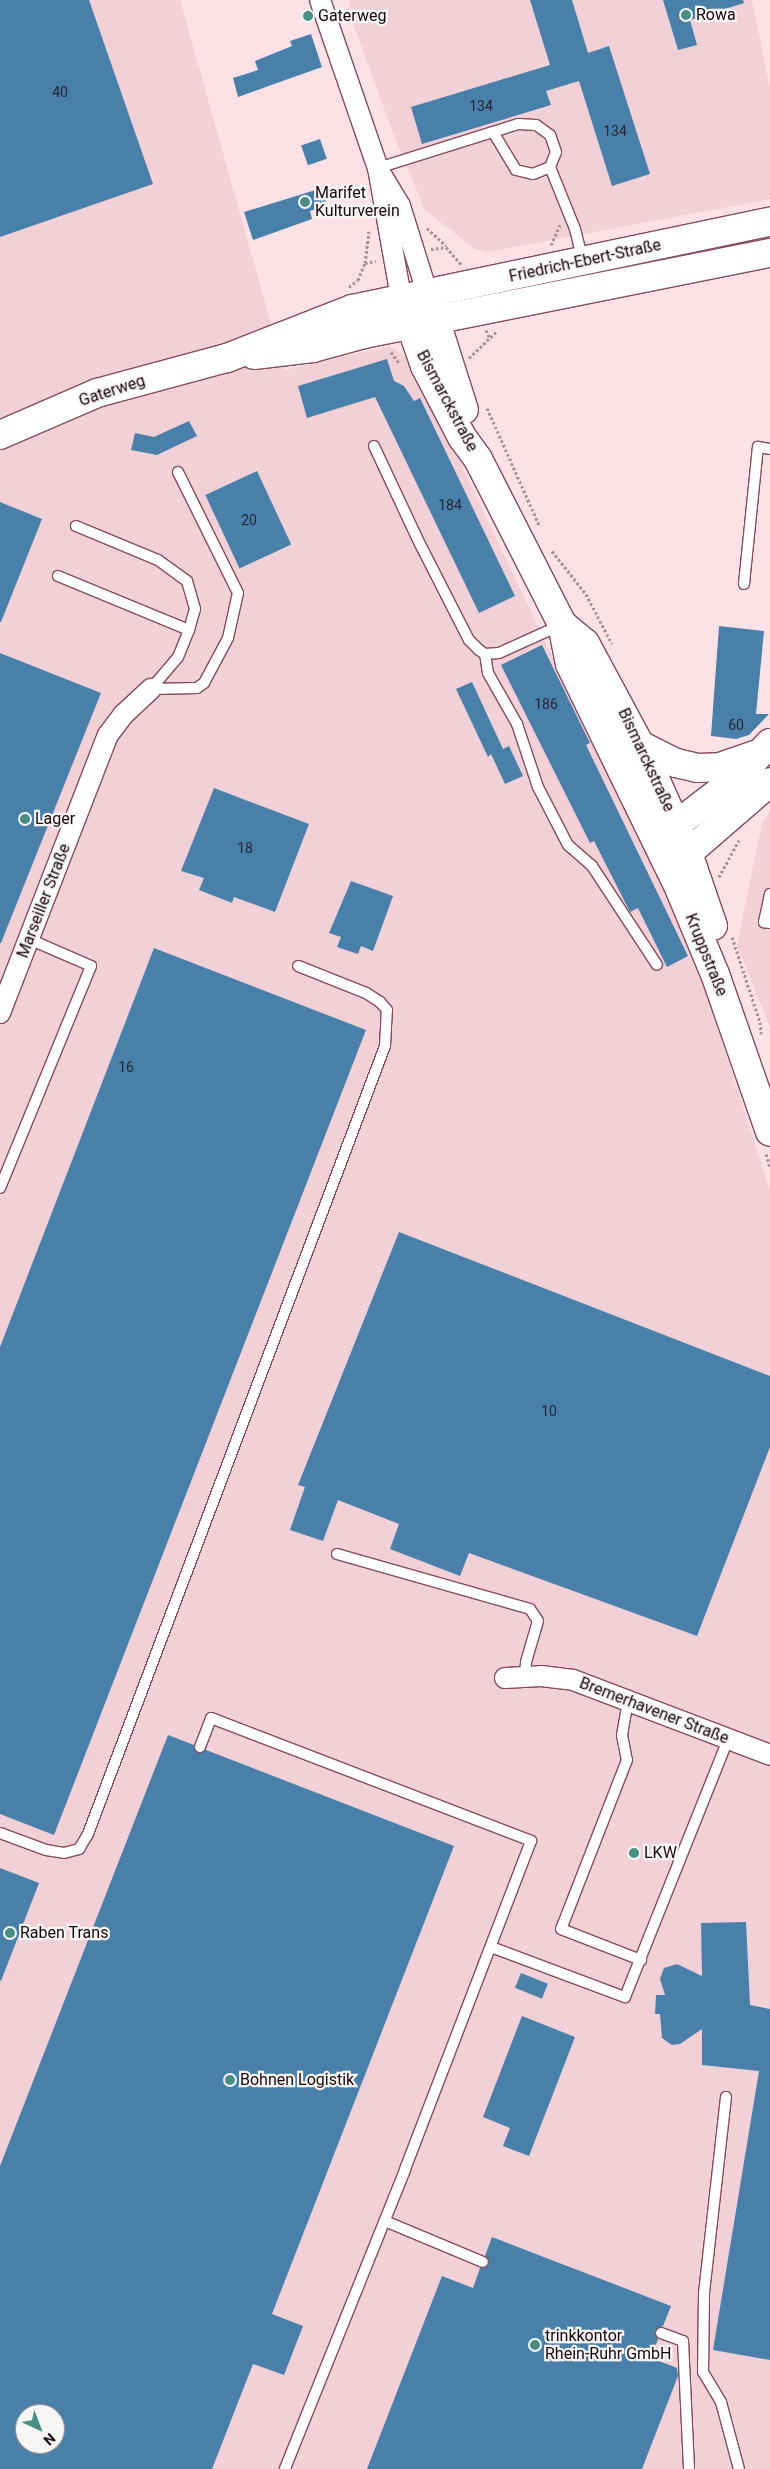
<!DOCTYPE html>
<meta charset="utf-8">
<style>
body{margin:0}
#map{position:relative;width:770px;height:2469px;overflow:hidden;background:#fee0e7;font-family:Roboto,sans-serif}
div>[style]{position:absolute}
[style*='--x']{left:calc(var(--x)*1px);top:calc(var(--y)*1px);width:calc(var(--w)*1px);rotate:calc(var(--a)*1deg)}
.built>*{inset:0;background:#f2d0d8}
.building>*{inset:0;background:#4980a9;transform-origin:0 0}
.path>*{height:3px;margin-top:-1.5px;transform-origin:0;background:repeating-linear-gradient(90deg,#a98e95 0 2.5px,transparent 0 5px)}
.roads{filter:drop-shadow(1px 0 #874a5b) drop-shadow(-1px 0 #874a5b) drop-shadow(0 1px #874a5b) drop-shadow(0 -1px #874a5b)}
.lane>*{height:10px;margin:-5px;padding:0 5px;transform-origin:5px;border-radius:5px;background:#fff}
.street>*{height:20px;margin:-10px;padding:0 10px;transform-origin:10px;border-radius:10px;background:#fff}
.secondary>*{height:28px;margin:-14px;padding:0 14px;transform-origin:14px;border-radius:14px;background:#fff}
.dots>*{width:14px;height:14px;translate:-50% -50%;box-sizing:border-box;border:2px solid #f6f6f6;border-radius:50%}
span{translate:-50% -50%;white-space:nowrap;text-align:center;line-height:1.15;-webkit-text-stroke:4.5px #f6f6f6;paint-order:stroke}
.number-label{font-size:14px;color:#272433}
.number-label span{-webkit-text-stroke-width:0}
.poi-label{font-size:16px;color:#1c050c}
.left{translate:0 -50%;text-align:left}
.street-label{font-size:16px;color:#1c050c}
.north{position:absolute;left:15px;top:2404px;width:50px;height:50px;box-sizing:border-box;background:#f6f6f6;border:1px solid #9f9698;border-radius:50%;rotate:137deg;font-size:14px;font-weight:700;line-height:20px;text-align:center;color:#1c050c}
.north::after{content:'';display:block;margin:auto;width:18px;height:22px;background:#498d83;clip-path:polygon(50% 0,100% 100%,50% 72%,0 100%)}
</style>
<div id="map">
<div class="built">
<i style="clip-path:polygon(evenodd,0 0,180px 0,284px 370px,391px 346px,413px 363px,694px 955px,770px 1190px,770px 2469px,0 2469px,0 0,25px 2414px,55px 2414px,55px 2444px,25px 2444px,25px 2414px)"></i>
<i style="clip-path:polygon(350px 0,752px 0,770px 89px,770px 199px,488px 252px,475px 249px,425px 210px,395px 138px,348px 10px)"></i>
<i style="clip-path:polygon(770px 811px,770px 1027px,737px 945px,762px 823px)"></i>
</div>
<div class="building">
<i style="clip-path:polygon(0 0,89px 0,153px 184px,0 237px)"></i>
<i style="clip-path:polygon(530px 0,572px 0,588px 53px,609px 46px,650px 174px,612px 186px,579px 81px,546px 91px,551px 105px,422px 144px,411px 107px,550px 65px)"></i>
<i style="clip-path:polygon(663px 0,743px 0,744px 3px,690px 20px,697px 45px,678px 50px)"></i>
<i style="clip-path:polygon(311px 34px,322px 67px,238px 97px,233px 78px,258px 70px,255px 61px,292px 46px,290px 41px)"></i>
<i style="left:320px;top:139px;width:21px;height:20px;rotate:71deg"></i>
<i style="clip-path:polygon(322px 188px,327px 205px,310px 211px,312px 219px,253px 240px,244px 212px)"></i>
<i style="clip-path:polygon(387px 359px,394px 381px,404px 386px,414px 401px,420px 398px,515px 596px,479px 613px,375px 397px,307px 418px,298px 386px)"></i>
<i style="clip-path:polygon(189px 421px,197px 436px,157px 455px,131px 450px,135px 433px,154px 437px)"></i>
<i style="left:257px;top:471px;width:81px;height:57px;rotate:65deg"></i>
<i style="clip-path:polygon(0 502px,42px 519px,1px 622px,0 622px)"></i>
<i style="clip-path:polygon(719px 626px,764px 631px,756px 714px,769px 714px,749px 735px,736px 739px,711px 736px)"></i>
<i style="clip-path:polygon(542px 645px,590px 743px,586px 745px,688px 956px,667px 967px,638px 908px,630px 912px,594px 841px,590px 843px,501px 665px)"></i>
<i style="clip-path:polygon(0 653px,101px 693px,1px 943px,0 943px)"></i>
<i style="clip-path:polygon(472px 682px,503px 749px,509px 746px,523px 776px,505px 784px,491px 754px,488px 757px,456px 689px)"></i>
<i style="clip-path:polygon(214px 788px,309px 824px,275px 912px,234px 897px,232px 903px,199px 890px,204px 878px,181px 871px)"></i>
<i style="clip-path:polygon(351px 881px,393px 896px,373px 951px,361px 946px,358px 954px,337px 947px,341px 937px,329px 933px)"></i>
<i style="clip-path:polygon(154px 948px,366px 1030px,54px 1835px,0 1814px,0 1347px)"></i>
<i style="clip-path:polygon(399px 1232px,770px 1376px,770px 1447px,697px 1636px,469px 1553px,460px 1576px,390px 1549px,399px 1524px,338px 1500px,323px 1541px,290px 1530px,305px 1487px,298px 1485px)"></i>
<i style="clip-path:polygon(evenodd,168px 1735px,194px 1745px,197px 1753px,206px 1750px,454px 1846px,272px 2314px,303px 2326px,284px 2375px,253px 2364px,212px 2469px,0 2469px,0 2166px,168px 1735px,25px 2414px,55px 2414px,55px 2444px,25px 2444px,25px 2414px)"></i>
<i style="clip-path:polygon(0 1868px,39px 1883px,1px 1981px,0 1980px)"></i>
<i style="clip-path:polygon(746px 1922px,750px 2005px,770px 2009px,770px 2360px,713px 2350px,759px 2071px,702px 2065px,702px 2029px,680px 2044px,672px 2045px,662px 2038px,660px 2014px,655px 2014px,656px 1995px,665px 1995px,660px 1979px,664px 1968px,677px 1964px,702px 1976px,701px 1923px)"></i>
<i style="left:521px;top:1973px;width:29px;height:16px;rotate:22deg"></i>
<i style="clip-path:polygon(522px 2016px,575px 2037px,529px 2156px,503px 2146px,510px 2128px,483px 2117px)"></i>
<i style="clip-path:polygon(492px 2237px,671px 2306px,663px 2326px,655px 2330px,658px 2339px,651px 2358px,677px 2368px,678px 2376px,642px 2469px,367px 2469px,442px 2276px,473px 2288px,480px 2268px,489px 2264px,485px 2256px)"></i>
</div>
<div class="path">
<i style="--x:427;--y:228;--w:26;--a:43"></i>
<i style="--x:551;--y:245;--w:22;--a:-66"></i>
<i style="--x:431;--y:249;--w:15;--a:-8"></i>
<i style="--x:446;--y:247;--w:23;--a:49"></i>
<i style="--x:365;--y:263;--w:32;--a:-83"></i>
<i style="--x:349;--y:287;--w:11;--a:-38"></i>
<i style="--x:358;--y:280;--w:18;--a:-68"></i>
<i style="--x:365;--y:263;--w:11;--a:-10"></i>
<i style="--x:486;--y:330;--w:10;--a:66"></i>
<i style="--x:391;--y:352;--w:14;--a:54"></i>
<i style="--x:469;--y:358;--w:40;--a:-44"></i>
<i style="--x:487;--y:408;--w:128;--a:66"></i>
<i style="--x:552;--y:551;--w:55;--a:51.7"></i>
<i style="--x:586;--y:594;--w:56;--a:62.5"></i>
<i style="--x:719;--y:877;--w:42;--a:-61.6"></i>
<i style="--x:732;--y:937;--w:89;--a:71.8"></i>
<i style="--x:760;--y:1022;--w:12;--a:85"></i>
<i style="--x:766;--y:1154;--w:14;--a:73"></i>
</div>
<div class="roads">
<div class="lane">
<i style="--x:550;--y:167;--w:67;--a:68"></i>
<i style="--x:575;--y:229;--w:32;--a:76"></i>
<i style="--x:378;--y:168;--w:121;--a:-17.4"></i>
<i style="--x:493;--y:132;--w:44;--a:58.8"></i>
<i style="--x:516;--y:170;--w:17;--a:13"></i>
<i style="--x:533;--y:174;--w:18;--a:-22"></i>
<i style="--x:550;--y:167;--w:16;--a:-68"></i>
<i style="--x:556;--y:152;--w:18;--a:-109"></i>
<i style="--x:550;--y:135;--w:17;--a:-144"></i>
<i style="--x:536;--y:125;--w:18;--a:-177"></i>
<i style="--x:518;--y:124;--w:26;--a:162"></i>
<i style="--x:374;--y:446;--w:108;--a:64.9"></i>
<i style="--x:420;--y:544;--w:108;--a:63"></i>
<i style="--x:469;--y:640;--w:14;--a:45"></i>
<i style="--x:479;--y:650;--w:7;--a:34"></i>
<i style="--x:485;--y:654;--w:14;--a:-4"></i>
<i style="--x:499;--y:653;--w:68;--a:-24.3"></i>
<i style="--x:76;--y:526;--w:89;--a:22.5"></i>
<i style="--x:158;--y:560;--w:36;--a:36"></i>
<i style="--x:187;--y:581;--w:29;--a:74"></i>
<i style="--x:195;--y:609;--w:22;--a:106"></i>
<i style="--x:189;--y:630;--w:29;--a:112"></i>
<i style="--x:178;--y:657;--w:42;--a:130.2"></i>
<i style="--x:58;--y:576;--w:142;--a:22.4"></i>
<i style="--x:744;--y:584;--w:138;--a:-84.2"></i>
<i style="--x:758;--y:447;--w:12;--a:9"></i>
<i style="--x:485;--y:654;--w:19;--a:81"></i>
<i style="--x:488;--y:673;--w:59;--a:60.4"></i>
<i style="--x:517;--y:724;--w:66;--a:71.6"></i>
<i style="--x:538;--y:787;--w:65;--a:62.7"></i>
<i style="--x:568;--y:845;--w:32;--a:41"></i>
<i style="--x:592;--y:866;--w:118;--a:56.7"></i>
<i style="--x:151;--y:689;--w:46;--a:-1.2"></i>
<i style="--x:197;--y:688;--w:9;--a:-36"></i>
<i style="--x:204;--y:683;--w:51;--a:-61.9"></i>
<i style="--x:228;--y:638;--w:46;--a:-77.5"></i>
<i style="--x:238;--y:593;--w:135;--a:-116.4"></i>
<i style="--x:770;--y:894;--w:29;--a:102"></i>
<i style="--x:764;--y:922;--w:6;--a:9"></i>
<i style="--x:0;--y:1188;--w:240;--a:-67.7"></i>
<i style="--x:91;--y:966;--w:68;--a:-156.5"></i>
<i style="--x:337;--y:1554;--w:201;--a:15.9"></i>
<i style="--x:530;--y:1609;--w:14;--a:56"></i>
<i style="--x:538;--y:1621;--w:43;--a:106.3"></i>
<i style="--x:526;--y:1662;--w:15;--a:94"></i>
<i style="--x:628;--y:1701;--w:35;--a:100"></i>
<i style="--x:622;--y:1735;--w:25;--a:79"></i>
<i style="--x:627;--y:1760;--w:181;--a:111.3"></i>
<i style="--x:561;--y:1929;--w:86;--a:21.2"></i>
<i style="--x:200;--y:1747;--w:31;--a:-69"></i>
<i style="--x:211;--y:1718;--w:343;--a:21"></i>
<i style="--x:531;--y:1841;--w:352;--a:111"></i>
<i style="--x:405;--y:2170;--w:322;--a:111.9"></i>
<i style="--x:0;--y:1833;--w:49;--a:20.3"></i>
<i style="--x:46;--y:1850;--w:18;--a:9"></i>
<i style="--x:64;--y:1853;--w:16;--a:-15"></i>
<i style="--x:79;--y:1849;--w:17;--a:-59"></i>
<i style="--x:88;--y:1834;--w:842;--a:-69.35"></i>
<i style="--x:385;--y:1046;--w:36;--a:-87"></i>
<i style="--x:387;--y:1010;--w:11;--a:-131"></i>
<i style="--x:380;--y:1002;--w:17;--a:-147"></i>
<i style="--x:366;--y:993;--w:73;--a:-158.3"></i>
<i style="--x:491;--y:1947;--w:143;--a:20.5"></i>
<i style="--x:625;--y:1997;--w:278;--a:-68.2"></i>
<i style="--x:726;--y:2097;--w:198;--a:96.4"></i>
<i style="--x:704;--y:2294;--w:78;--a:90.7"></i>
<i style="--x:703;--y:2372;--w:35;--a:59"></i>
<i style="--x:721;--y:2402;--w:69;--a:75"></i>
<i style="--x:385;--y:2221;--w:106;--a:22.7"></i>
<i style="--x:661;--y:2333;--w:23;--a:20"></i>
<i style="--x:683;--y:2341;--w:128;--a:87.3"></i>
</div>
<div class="street">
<i style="--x:320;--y:0;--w:178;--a:71"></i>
<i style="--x:378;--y:168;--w:131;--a:79.9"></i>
<i style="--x:382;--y:176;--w:35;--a:59"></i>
<i style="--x:400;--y:206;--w:90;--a:72.6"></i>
<i style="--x:0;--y:1013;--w:298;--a:-68.8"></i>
<i style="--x:108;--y:735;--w:26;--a:-53"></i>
<i style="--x:124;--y:714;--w:37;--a:-43"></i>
<i style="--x:505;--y:1678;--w:36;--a:-3"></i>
<i style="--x:541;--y:1676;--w:32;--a:7"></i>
<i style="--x:573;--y:1680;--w:211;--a:20.8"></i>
</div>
<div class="secondary">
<i style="--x:401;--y:297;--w:73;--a:70.8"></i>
<i style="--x:425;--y:366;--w:80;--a:62.5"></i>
<i style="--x:462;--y:437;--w:27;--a:54"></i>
<i style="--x:478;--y:459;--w:185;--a:63"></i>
<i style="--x:562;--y:624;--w:41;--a:78.7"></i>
<i style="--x:570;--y:664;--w:251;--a:64"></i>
<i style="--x:680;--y:890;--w:91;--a:67.4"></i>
<i style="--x:715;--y:974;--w:167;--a:70.8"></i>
<i style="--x:430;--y:303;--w:112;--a:72.4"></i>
<i style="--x:254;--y:355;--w:59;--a:-6.8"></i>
<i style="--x:313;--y:348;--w:53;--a:-15.4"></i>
<i style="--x:364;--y:334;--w:414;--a:-11.3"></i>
<i style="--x:0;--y:435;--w:106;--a:-23.4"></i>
<i style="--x:97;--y:393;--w:135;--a:-15.1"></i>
<i style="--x:227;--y:358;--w:134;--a:-21.4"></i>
<i style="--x:352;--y:309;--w:427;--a:-11.8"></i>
<i style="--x:562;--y:624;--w:30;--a:40"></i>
<i style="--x:585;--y:643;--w:116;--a:61.7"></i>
<i style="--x:640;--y:745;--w:118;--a:66"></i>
<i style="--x:688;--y:853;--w:77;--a:71.1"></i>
<i style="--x:640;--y:745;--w:40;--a:26.6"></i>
<i style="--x:676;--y:763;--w:22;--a:13"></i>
<i style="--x:697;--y:768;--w:23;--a:-2"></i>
<i style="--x:720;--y:767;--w:39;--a:-19"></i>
<i style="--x:666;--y:839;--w:17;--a:-54"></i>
<i style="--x:676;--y:825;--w:77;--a:-37.6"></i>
<i style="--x:737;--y:778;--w:48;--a:-46.7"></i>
<i style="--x:671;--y:851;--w:17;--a:7"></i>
<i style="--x:688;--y:853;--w:108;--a:-40.9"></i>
</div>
</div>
<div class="dots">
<i style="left:686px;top:15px;background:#498d83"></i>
<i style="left:308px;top:16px;background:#498d83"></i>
<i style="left:305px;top:202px;background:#498d83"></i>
<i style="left:25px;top:819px;background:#498d83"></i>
<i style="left:634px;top:1853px;background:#498d83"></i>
<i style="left:10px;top:1933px;background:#498d83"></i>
<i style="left:230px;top:2080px;background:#498d83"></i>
<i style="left:535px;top:2345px;background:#498d83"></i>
</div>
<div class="number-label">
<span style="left:60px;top:92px">40</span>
<span style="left:481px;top:106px">134</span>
<span style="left:615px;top:131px">134</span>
<span style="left:450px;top:505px">184</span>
<span style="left:249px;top:520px">20</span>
<span style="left:546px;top:704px">186</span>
<span style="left:736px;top:725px">60</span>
<span style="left:245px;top:848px">18</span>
<span style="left:126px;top:1067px">16</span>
<span style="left:549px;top:1411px">10</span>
</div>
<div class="poi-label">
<span class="left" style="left:696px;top:15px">Rowa</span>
<span class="left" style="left:318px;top:16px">Gaterweg</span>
<span class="left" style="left:315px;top:202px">Marifet<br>Kulturverein</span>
<span class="left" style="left:35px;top:819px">Lager</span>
<span class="left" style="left:644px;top:1853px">LKW</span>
<span class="left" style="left:20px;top:1933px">Raben Trans</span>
<span class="left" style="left:240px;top:2080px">Bohnen Logistik</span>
<span class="left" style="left:545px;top:2345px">trinkkontor<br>Rhein-Ruhr GmbH</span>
</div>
<div class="street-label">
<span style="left:585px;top:261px;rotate:-12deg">Friedrich-Ebert-Straße</span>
<span style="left:112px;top:391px;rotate:-18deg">Gaterweg</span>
<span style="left:447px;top:401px;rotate:62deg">Bismarckstraße</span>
<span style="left:646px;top:760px;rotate:65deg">Bismarckstraße</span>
<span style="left:44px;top:901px;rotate:-69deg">Marseiller Straße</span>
<span style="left:706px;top:955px;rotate:68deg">Kruppstraße</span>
<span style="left:654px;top:1711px;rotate:21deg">Bremerhavener Straße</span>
</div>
<div class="north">N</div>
</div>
